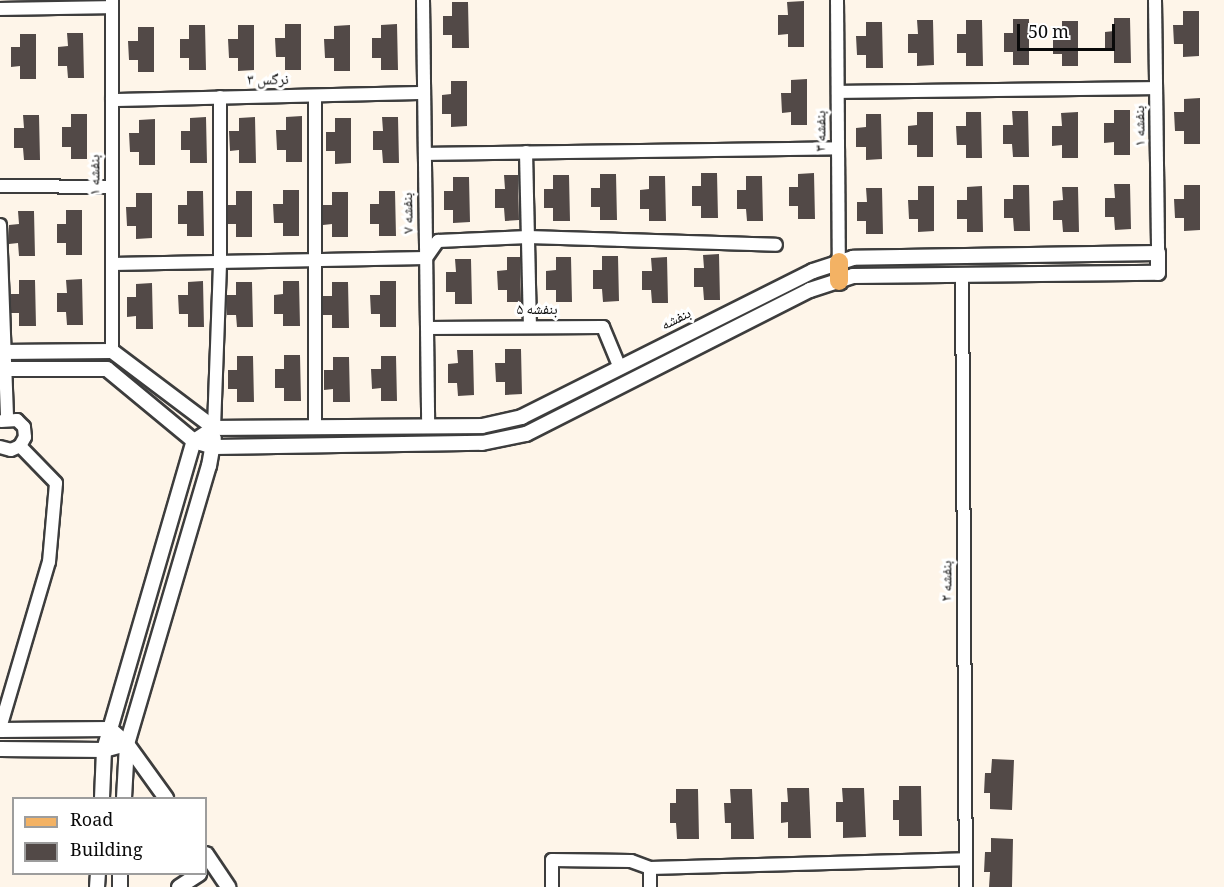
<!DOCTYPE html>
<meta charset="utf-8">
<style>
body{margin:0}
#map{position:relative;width:1224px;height:887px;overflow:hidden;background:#fef5e9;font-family:Georgia,"Noto Naskh Arabic",serif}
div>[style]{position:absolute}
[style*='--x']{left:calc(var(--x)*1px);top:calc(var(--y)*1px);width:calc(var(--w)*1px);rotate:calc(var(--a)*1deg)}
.building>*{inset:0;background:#524947}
.roads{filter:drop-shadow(2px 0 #3d3d3d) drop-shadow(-2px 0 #3d3d3d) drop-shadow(0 2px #3d3d3d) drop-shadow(0 -2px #3d3d3d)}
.minor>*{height:12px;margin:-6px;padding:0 6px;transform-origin:6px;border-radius:6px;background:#fff}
.tertiary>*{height:14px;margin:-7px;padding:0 7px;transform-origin:7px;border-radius:7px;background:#fff}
.primary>*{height:18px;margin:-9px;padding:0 9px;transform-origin:9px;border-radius:9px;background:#f3b264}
span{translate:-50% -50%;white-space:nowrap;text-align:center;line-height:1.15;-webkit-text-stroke:6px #fff;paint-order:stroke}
.street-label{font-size:15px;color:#0a0a0a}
.legend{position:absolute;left:12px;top:797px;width:195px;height:78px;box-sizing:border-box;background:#fff;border:2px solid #9d9d9d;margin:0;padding:8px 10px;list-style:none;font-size:18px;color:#0a0a0a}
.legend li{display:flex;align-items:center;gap:12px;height:30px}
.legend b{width:30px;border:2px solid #9d9d9d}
.scale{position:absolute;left:1017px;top:24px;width:98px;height:27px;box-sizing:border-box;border:3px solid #0a0a0a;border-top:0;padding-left:8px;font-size:18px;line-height:21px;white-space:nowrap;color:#0a0a0a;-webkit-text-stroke:4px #fff;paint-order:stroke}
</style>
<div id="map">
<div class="building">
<i style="clip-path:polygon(804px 1px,804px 47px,788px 47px,788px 34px,778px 35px,778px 15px,788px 15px,787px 2px)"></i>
<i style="clip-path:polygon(452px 2px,468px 2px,469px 48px,452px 48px,452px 35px,443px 35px,443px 16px,452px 16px)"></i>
<i style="clip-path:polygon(1183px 11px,1199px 11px,1199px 56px,1183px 57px,1183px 44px,1174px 44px,1173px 25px,1183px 25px)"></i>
<i style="clip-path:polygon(1114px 18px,1130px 18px,1131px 63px,1114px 63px,1114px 51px,1105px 51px,1105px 32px,1114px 31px)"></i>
<i style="clip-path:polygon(1013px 19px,1029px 19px,1029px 65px,1013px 65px,1013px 52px,1004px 52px,1004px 33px,1013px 33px)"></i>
<i style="clip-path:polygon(917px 20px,933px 20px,934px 65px,917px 66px,917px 53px,908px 53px,908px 34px,918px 34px)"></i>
<i style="clip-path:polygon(966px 20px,982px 20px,983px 66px,966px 66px,966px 53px,957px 53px,957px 34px,966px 34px)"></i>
<i style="clip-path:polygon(1062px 21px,1078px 21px,1078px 66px,1062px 66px,1062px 54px,1053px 54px,1053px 34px,1062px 34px)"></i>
<i style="clip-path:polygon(866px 22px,882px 22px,883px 68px,866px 68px,866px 55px,857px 55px,856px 36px,866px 36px)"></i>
<i style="clip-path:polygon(285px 24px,301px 24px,301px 70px,285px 70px,285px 57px,276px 57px,275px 38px,285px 38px)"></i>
<i style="clip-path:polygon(397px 24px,398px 70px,381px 70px,381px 58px,372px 58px,372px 38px,381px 38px,381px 25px)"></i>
<i style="clip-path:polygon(189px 25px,205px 25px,206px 70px,189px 70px,189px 58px,180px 58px,180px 39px,189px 39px)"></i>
<i style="clip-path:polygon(238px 25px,254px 25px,254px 70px,238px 71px,238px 58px,229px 58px,228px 39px,238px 39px)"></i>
<i style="clip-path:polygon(350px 25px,350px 71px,334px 71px,334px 58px,325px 58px,324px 39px,334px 39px,334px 26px)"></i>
<i style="clip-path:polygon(138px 27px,154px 27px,154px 72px,138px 72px,138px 60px,129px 60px,128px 41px,138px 41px)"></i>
<i style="clip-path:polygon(67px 33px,83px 33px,84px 78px,68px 78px,67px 66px,58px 66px,58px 47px,68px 46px)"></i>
<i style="clip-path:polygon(20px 34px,36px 34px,36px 79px,20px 79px,20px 66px,11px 67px,11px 47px,20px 47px)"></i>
<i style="clip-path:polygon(807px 79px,807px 125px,791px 125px,791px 112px,782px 113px,781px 93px,791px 93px,791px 80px)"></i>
<i style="clip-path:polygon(451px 81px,467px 81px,467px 126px,451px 127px,451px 114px,442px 114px,442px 95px,451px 94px)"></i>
<i style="clip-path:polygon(1200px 98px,1200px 144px,1184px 144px,1184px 131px,1175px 131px,1174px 112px,1184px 112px,1184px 99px)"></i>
<i style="clip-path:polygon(1114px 110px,1130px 110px,1130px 155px,1114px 155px,1114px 142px,1104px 143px,1104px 123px,1114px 123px)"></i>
<i style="clip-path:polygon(1012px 111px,1028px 111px,1029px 157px,1013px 157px,1012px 144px,1003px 144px,1003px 125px,1013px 125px)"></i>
<i style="clip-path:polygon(917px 112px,933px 112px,933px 157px,917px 157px,917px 145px,908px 145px,908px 126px,917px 125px)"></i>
<i style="clip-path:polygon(966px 112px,981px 112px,982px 158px,966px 158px,966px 145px,957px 145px,956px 126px,966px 126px)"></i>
<i style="clip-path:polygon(1078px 112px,1078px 158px,1062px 158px,1062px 145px,1052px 146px,1052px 126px,1062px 126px,1061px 113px)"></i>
<i style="clip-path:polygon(71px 114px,87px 114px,87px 159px,71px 159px,71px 147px,62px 147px,62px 127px,71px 127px)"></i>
<i style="clip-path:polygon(866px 114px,881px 114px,882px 159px,866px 160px,866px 147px,856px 147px,856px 128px,866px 127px)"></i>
<i style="clip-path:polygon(23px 115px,39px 115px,40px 160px,24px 160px,23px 148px,14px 148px,14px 128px,24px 128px)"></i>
<i style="clip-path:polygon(302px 116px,302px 162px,286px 162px,286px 150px,277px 150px,276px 130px,286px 130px,286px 117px)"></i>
<i style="clip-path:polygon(206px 117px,207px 163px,190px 163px,190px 150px,181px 150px,181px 131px,190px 131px,190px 118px)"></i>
<i style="clip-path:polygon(255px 117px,256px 163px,239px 163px,239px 150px,230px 151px,229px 131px,239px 131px,239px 118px)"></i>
<i style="clip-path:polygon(382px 117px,398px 117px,399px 163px,383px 163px,382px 150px,373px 150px,373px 131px,383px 131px)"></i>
<i style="clip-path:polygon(335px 118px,351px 118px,351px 163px,335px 164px,335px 151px,326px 151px,326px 132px,335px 132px)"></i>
<i style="clip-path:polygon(155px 119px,155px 165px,139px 165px,139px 152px,130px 152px,129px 133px,139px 133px,139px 120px)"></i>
<i style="clip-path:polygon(701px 173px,717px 173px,718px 218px,701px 218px,701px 206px,692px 206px,692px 186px,701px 186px)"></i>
<i style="clip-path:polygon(814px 173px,815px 219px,798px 219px,798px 206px,789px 206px,789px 187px,798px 187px,798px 174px)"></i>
<i style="clip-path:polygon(600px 174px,616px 174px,617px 220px,600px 220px,600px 207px,591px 207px,591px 188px,600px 188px)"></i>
<i style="clip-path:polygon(504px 175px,518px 175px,519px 220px,505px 221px,504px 208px,495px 208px,495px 189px,505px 189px)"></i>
<i style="clip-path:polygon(553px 175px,569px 175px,570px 221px,553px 221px,553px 208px,544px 208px,544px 189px,553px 189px)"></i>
<i style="clip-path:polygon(649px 176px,665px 176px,666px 221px,649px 221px,649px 209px,640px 209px,640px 190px,649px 189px)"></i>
<i style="clip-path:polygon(746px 176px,762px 176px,763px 221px,747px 221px,746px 209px,737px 209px,737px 190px,746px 190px)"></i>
<i style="clip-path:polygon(453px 177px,469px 177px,470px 222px,453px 223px,453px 210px,444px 210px,444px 191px,453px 191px)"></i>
<i style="clip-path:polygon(1114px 184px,1130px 184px,1131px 229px,1115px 230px,1114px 217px,1105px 217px,1105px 198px,1115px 198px)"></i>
<i style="clip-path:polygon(1013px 185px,1029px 185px,1030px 231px,1014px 231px,1013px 218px,1004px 218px,1004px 199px,1013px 199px)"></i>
<i style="clip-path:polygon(1184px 185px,1200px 185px,1200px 230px,1184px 231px,1184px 218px,1175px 218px,1174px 199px,1184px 199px)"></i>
<i style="clip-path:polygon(918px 186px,934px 186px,934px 231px,918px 232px,918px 219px,909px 219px,908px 200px,918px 200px)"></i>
<i style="clip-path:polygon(982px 186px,983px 232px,967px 232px,967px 219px,957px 219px,957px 200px,967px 200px,967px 187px)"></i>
<i style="clip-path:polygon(1062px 187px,1078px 187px,1079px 232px,1063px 232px,1062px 220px,1053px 220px,1053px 201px,1063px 200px)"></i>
<i style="clip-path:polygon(866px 188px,882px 188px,883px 234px,866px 234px,866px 221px,857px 221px,857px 202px,867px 202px)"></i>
<i style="clip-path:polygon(283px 190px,299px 190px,299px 236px,283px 236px,283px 223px,274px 223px,273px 204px,283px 204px)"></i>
<i style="clip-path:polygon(187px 191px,203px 191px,204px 236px,187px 236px,187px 224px,178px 224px,178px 205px,187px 205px)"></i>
<i style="clip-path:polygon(236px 191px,252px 191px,252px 237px,236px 237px,236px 224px,228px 224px,228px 205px,236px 205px)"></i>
<i style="clip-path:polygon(379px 191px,395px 191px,396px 236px,379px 236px,379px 224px,370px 224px,370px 204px,379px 204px)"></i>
<i style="clip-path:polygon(332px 192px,348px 192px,348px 237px,332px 237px,332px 224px,323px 225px,323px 205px,332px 205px)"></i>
<i style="clip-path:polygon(136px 193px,152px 193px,152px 238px,136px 239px,136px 226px,127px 226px,126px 207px,136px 207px)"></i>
<i style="clip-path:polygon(66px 210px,82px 210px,82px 255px,66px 255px,66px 243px,57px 243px,57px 224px,66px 224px)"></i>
<i style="clip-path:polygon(18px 211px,34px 211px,35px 256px,19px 256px,18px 243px,9px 244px,9px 225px,19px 224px)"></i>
<i style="clip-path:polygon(719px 254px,720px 300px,704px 300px,703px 287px,694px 287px,694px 268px,704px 268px,703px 255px)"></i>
<i style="clip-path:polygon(602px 256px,618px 256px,619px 301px,603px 302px,602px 289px,593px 289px,593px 270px,602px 270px)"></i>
<i style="clip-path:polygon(507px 257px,520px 257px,521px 302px,507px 302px,507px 290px,498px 290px,497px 271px,507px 270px)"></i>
<i style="clip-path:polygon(556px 257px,571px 257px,572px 302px,556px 302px,556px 290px,546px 290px,546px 271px,556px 270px)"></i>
<i style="clip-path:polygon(667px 257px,668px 303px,652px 303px,651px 290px,642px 290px,642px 271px,652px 271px,651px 258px)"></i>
<i style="clip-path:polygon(455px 259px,471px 259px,472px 304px,455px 304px,455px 292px,446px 292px,446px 272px,456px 272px)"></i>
<i style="clip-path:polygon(82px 279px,83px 325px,67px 325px,66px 312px,57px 312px,57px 293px,67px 293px,66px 280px)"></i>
<i style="clip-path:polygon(19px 280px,35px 280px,36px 326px,19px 326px,19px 313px,11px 313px,11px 294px,19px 294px)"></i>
<i style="clip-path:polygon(203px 281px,204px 327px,188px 327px,188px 314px,179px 314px,178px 295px,188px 295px,188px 282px)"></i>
<i style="clip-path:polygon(283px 281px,299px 281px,300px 326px,283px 326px,283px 314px,274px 314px,274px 295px,283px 294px)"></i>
<i style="clip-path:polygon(380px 281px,396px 281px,396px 327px,380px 327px,380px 314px,371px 314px,370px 295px,380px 295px)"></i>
<i style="clip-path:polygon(236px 282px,252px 282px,253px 327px,237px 327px,236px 315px,227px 315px,227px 295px,236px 295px)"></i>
<i style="clip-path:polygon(332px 282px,348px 282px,349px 328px,332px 328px,332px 315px,323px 315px,323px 296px,332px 296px)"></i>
<i style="clip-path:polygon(152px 283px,153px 329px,136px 329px,136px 316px,127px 317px,127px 297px,136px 297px,136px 284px)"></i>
<i style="clip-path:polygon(505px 349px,521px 349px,522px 394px,505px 395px,505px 382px,496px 382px,495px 363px,505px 363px)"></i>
<i style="clip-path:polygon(457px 350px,473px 350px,474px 395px,458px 396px,457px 383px,448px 383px,448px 364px,458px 363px)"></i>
<i style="clip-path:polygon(284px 355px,300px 355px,301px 401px,284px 401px,284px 388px,275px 388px,275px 369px,284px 369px)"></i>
<i style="clip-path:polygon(237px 356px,253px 356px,254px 402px,237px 402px,237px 389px,228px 389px,228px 370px,237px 370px)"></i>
<i style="clip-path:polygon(381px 356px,396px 356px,397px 401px,381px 401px,381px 388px,372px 389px,371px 369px,381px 369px)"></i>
<i style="clip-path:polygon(333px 357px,349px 357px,350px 402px,333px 402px,333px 389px,324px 390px,324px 370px,333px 370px)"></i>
<i style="clip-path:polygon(992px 759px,1014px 760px,1012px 810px,990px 809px,990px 793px,984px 793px,985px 773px,991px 773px)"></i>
<i style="clip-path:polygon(899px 786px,921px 786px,922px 836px,899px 836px,899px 820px,893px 820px,893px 800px,899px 800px)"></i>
<i style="clip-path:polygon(787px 788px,809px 788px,811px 838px,788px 838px,788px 822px,781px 823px,781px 802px,788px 802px)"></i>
<i style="clip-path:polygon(842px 788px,864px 788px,866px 837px,843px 838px,843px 822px,836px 822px,836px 802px,843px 802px)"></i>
<i style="clip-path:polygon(676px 789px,698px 789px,699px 839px,677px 839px,676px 823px,670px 823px,670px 803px,676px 803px)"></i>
<i style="clip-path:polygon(730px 789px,752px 789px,754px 839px,731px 839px,731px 823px,725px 823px,724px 803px,731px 803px)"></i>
<i style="clip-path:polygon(991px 838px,1013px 839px,1012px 887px,989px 887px,990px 872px,984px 872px,985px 852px,991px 852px)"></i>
</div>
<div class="roads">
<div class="minor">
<i style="--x:112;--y:0;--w:351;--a:90"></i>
<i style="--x:423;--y:0;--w:426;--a:89.3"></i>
<i style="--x:837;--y:0;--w:262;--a:89.6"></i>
<i style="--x:1155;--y:0;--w:253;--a:89.3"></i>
<i style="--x:0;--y:9;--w:112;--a:-1"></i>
<i style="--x:838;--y:92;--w:318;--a:-0.7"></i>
<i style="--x:315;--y:96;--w:331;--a:90"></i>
<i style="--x:112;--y:100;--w:312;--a:-1.3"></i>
<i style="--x:526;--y:152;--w:175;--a:88.7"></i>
<i style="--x:425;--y:154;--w:413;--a:-0.8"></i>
<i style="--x:0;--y:186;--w:112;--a:0.5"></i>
<i style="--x:0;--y:225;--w:193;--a:87.9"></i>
<i style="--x:112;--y:264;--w:314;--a:-1.1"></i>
<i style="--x:426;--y:258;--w:21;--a:-55"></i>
<i style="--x:438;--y:241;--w:90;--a:-2.5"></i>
<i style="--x:528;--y:237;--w:248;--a:1.8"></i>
<i style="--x:962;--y:275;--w:612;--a:89.63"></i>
<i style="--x:427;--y:328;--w:176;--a:-0.3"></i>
<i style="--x:603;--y:327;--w:44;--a:67.5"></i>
<i style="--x:214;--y:428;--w:166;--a:-87.9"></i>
<i style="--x:220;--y:262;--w:165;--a:-90"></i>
<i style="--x:0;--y:447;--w:11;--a:15"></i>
<i style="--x:11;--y:450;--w:10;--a:-24"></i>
<i style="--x:20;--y:446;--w:10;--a:-61"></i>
<i style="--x:25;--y:437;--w:10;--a:-96"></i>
<i style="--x:24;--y:427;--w:10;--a:-135"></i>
<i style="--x:17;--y:420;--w:16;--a:176"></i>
<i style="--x:0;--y:728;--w:173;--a:-73.6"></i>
<i style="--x:49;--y:562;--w:79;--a:-84.9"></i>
<i style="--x:56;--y:483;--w:52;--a:-134.2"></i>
<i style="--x:552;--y:887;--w:27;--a:-90"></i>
<i style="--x:552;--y:860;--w:79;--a:0.7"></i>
<i style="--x:631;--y:861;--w:20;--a:20"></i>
<i style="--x:650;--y:887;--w:19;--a:-90"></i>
<i style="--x:650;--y:868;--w:315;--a:-1.6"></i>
</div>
<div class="tertiary">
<i style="--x:0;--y:352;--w:112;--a:-0.5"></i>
<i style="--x:112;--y:351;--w:128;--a:37"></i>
<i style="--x:0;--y:369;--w:107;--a:0"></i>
<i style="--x:107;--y:369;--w:113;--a:39.6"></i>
<i style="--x:194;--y:441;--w:21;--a:17"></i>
<i style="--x:214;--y:447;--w:268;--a:-0.9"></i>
<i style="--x:482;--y:443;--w:45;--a:-11.6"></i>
<i style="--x:526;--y:434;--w:318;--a:-26.9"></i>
<i style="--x:810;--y:290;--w:45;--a:-18"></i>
<i style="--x:853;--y:276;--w:305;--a:-0.6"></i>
<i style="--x:1158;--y:273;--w:20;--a:-90"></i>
<i style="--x:1158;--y:253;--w:305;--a:179.1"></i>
<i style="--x:853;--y:258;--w:42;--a:162"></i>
<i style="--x:813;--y:271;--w:326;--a:153.4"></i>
<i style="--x:522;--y:417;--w:41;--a:167.3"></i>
<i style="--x:482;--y:426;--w:268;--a:179.6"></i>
<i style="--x:0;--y:730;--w:110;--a:-0.5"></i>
<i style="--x:110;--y:729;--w:23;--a:41"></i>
<i style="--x:127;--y:744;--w:67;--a:54.2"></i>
<i style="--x:0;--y:749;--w:104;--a:0.6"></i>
<i style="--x:104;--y:750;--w:24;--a:-15"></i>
<i style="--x:102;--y:798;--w:48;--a:-87.6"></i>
<i style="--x:104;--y:750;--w:322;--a:-73.8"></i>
<i style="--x:194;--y:441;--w:24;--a:-33"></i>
<i style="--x:124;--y:798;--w:54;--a:-86.8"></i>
<i style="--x:127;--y:744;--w:290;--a:-73.6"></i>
<i style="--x:209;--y:466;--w:28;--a:-80"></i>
<i style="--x:206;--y:854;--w:40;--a:56"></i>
<i style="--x:97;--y:887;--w:13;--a:-86"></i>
<i style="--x:120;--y:887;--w:13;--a:-90"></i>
<i style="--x:179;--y:887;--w:24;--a:-33"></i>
</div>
<div class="primary">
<i style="--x:839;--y:262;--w:19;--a:90"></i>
</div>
</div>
<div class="street-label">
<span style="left:268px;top:82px;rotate:-1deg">نرگس ۳</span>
<span style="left:1142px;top:126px;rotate:-91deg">بنفشه ۱</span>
<span style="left:823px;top:131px;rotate:-90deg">بنفشه ۳</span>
<span style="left:97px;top:175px;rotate:-90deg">بنفشه ۱</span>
<span style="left:410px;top:213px;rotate:-91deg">بنفشه ۷</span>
<span style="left:537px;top:312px">بنفشه ۵</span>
<span style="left:677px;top:321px;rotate:-27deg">بنفشه</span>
<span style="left:949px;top:581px;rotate:-90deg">بنفشه ۲</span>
</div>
<ul class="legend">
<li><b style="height:8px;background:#f3b264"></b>Road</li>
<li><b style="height:16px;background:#524947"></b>Building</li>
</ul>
<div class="scale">50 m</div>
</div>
